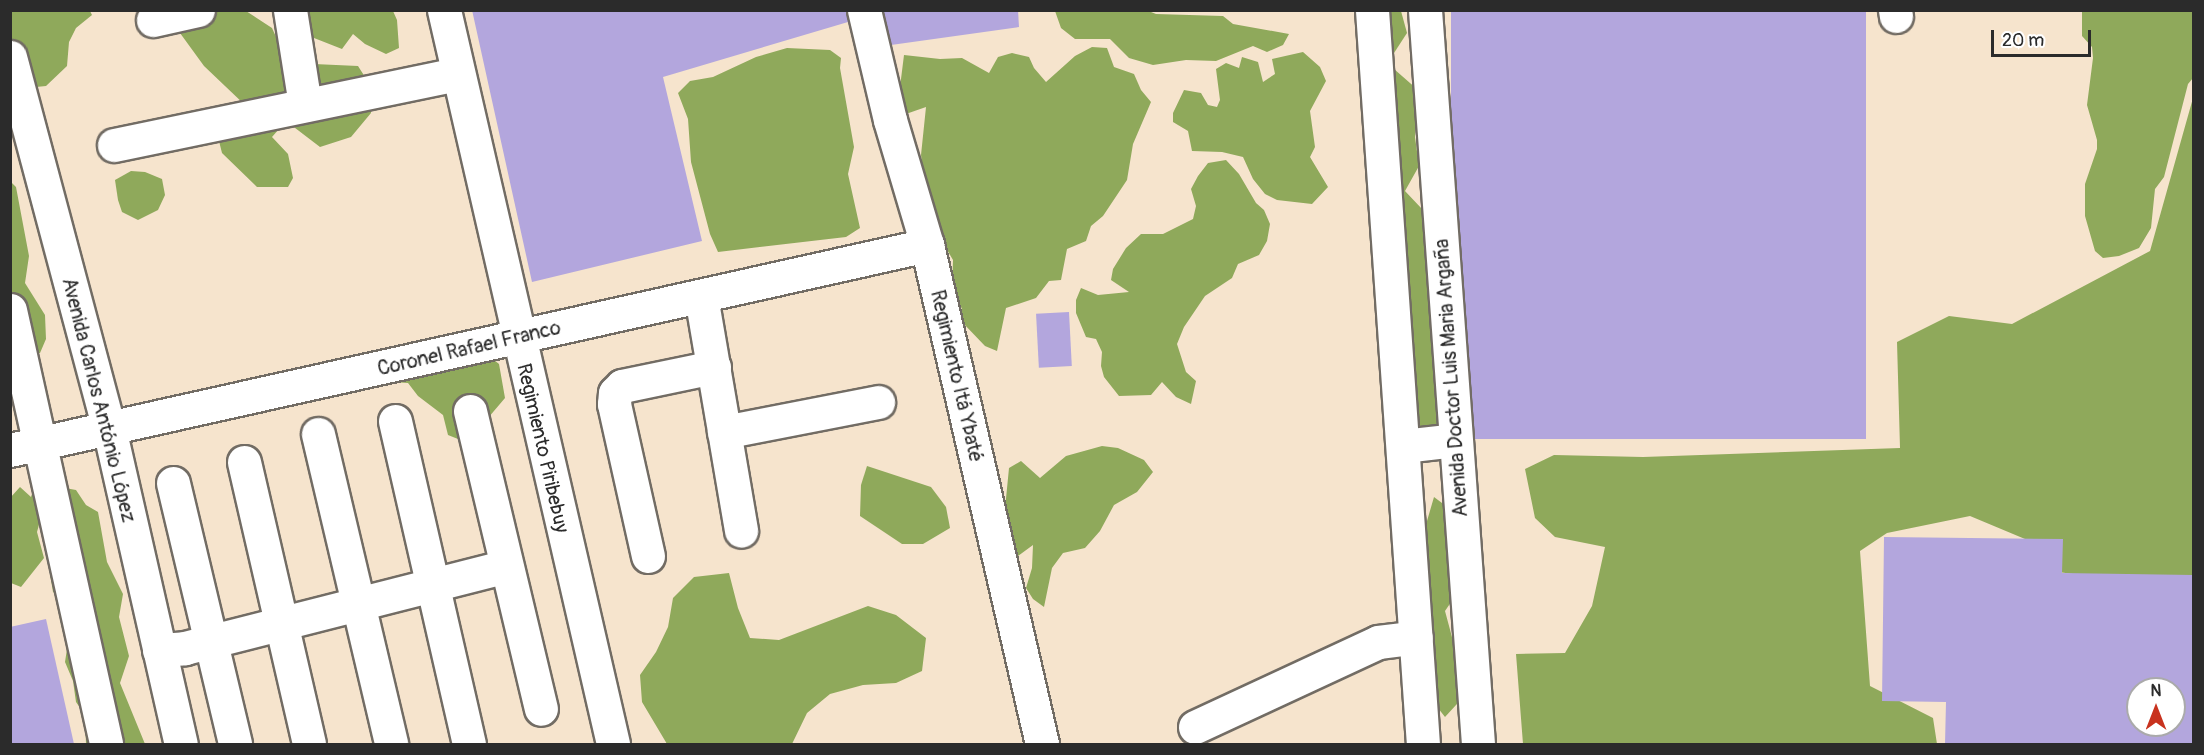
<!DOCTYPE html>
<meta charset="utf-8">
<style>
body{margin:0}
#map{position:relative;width:2204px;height:755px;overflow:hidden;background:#f6e4cd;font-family:Pangolin,sans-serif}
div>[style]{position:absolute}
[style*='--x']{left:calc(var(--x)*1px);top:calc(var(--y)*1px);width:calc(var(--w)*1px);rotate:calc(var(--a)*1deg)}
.forest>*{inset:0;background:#8fa95b}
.building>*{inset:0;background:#b3a6dd;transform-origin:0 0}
.roads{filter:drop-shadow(2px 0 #726c64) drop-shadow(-2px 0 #726c64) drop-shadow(0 2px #726c64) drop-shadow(0 -2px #726c64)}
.minor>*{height:33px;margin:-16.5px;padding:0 16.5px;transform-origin:16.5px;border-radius:16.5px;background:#fff}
.major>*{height:33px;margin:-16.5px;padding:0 16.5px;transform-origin:16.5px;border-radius:16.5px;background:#fff}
span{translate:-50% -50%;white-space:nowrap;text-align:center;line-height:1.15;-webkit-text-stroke:4.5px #fff;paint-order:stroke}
.street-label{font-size:20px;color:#2b2b2b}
.frame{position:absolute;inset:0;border:12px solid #2b2b2b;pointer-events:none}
.north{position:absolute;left:2126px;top:677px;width:60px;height:60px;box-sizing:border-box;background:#fff;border:2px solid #aaa;border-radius:50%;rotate:0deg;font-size:16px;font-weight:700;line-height:24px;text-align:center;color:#2b2b2b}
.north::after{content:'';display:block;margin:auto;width:21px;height:27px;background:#c8321e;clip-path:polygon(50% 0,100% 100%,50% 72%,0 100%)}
.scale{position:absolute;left:1991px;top:30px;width:100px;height:27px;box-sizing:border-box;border:3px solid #2b2b2b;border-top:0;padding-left:8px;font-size:18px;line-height:21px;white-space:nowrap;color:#2b2b2b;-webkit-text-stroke:4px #fff;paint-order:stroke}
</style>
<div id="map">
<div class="forest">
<i style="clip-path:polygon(177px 10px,246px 11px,272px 28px,281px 48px,292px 63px,358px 66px,372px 88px,371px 113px,351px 137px,320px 147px,286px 121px,272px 137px,288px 154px,293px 178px,288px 187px,257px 187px,222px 153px,219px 141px,227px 125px,246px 106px,204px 66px,180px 33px)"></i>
<i style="clip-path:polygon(332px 10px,393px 11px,397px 20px,399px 48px,386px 54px,365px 44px,353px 34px,342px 49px,314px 38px,301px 27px,308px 11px)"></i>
<i style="clip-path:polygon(1146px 10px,1156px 14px,1223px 16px,1233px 24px,1289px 34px,1283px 45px,1267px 52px,1253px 46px,1216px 61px,1186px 60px,1153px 65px,1129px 58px,1110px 39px,1075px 39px,1061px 28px,1055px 11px)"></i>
<i style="clip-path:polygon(10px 11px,90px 11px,92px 15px,76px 28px,69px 42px,67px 66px,46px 86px,16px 89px,11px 86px)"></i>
<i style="clip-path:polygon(1376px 11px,1401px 11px,1407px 33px,1394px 53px,1379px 52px)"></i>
<i style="clip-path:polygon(2082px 11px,2193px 11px,2193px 78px,2188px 84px,2164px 177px,2155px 189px,2151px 228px,2139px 248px,2119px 256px,2103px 258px,2095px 251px,2085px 216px,2085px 184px,2097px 149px,2097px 140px,2087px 105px,2093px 58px,2092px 47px,2082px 36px)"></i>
<i style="clip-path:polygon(1092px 47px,1107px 48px,1114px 67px,1134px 74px,1141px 90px,1151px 102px,1133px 144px,1127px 180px,1103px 216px,1091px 226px,1086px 241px,1067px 249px,1061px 280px,1049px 281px,1036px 298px,1006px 308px,997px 351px,985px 346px,962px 322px,962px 309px,952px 289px,953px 260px,943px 243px,925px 187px,921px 155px,926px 107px,903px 115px,899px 95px,904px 55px,940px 59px,962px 58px,989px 73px,998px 57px,1012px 53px,1029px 57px,1034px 68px,1046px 82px,1075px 56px)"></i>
<i style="clip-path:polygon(787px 48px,830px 50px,841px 58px,840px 68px,854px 147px,848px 174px,860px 228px,846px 237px,718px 252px,710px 234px,691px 162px,688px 119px,678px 93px,690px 81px,713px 77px,756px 57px)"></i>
<i style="clip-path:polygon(1303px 52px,1320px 67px,1326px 81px,1310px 111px,1315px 147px,1310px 157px,1328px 187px,1312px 204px,1277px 200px,1265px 194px,1253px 179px,1243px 157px,1222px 152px,1192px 151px,1188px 131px,1173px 122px,1173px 113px,1184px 90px,1201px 93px,1208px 105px,1217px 107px,1220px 100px,1216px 69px,1226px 63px,1239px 68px,1242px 57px,1258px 62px,1263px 82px,1275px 74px,1272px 59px)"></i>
<i style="clip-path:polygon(1394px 69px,1418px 90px,1415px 137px,1419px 166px,1405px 191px,1422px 209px,1429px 291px,1448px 430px,1417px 434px,1377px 88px)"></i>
<i style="clip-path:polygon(2193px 98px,2193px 591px,2023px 567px,2025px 539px,1970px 516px,1887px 533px,1860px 551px,1870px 686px,1933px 718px,1937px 744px,1523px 744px,1516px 654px,1565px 653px,1592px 606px,1605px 547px,1555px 537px,1535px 518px,1525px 469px,1554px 455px,1643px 457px,1900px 448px,1897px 342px,1949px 316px,2012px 324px,2150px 251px)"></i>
<i style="clip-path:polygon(1226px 160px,1239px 174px,1256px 203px,1264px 210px,1270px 224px,1267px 241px,1259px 255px,1238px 264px,1232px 278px,1205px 296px,1184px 327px,1177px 344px,1186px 372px,1196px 381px,1191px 404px,1176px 397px,1162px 382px,1151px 395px,1119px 396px,1104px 377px,1101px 366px,1102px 352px,1096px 339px,1086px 337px,1076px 313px,1076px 300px,1081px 288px,1098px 295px,1129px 292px,1111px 280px,1113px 269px,1126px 248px,1141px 234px,1163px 234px,1193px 219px,1196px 206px,1191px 189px,1198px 176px,1208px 163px)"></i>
<i style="clip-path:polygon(131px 171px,145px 172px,162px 179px,165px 195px,158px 210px,138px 220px,122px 212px,118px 200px,115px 180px)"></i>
<i style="clip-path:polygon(10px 181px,16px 187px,29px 256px,25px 283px,45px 315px,46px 339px,40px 353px,12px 355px,11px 351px)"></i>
<i style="clip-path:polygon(402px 345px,489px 356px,499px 364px,505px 398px,488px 418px,463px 441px,448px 435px,443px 415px,418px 396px,408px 383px,393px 382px,388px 376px,390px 354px)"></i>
<i style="clip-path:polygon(1102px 446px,1118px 448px,1144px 460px,1153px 472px,1137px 492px,1114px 505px,1100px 531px,1085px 548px,1063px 553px,1052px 568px,1044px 607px,1033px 599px,1026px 588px,1032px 568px,1033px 545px,1018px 556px,1009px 544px,1004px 519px,1009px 468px,1021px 461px,1040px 478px,1066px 456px)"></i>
<i style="clip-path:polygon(867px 466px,931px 487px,946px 507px,950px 528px,923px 544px,902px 544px,860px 516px,861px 485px)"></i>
<i style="clip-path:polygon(20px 487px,31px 497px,32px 494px,65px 488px,76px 490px,86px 505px,98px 512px,107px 562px,123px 594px,119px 617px,129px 656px,120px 683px,145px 744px,86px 744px,85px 715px,76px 702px,73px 681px,65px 662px,67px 649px,60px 597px,53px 592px,50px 574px,51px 537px,40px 521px,37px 532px,44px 558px,21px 587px,11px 583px,10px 498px)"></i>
<i style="clip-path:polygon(1434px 497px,1462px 518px,1468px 577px,1445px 611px,1467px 693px,1445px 717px,1424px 690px,1420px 545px)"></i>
<i style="clip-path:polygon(729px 573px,738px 608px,750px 638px,779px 640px,868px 606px,896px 615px,926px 638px,922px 671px,896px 683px,863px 685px,830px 694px,807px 713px,792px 744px,667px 744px,642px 702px,640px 675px,656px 652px,668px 627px,673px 598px,694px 577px)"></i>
</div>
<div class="building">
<i style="clip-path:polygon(472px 10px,846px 10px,848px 22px,663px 77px,702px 241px,532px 282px)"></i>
<i style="clip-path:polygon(883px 10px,1018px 10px,1019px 27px,891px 45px)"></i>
<i style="left:1451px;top:10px;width:415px;height:429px"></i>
<i style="left:1069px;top:312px;width:54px;height:33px;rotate:87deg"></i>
<i style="clip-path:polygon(evenodd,1884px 537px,2063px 539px,2062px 573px,2193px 575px,2193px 744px,1945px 744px,1946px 702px,1882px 701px,1884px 537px,2138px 689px,2174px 689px,2174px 725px,2138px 725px,2138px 689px)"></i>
<i style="clip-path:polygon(46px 619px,74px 744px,10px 744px,10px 627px)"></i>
</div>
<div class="roads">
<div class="minor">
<i style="--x:290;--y:10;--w:96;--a:81"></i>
<i style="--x:444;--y:10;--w:753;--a:77.03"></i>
<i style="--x:864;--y:10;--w:113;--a:76.7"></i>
<i style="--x:890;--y:120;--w:130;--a:73.5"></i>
<i style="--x:927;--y:245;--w:512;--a:77.02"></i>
<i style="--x:1372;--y:10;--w:736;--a:86.03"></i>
<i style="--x:1425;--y:10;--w:736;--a:85.87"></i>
<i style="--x:1895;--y:10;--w:6;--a:81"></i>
<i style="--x:153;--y:20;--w:46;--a:-12.5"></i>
<i style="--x:114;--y:145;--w:351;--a:-11.7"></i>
<i style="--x:701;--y:296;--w:238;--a:80.3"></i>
<i style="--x:470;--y:411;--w:306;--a:76.6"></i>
<i style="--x:395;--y:421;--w:331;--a:77.1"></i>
<i style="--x:724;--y:432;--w:157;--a:-11"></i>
<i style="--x:318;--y:434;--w:318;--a:76.7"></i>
<i style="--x:1403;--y:446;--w:52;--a:-6.6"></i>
<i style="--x:10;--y:450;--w:940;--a:-12.6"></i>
<i style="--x:244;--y:462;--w:289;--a:77"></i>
<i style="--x:173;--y:483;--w:268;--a:76.6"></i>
<i style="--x:648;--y:556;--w:156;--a:-102.6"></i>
<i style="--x:614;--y:404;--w:11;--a:-85"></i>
<i style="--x:615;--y:393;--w:10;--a:-45"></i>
<i style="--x:622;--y:386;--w:94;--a:-11.7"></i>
<i style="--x:159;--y:650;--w:26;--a:-4"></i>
<i style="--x:185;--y:648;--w:331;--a:-14.3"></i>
<i style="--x:1195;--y:727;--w:202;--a:-24.9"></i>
<i style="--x:1378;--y:642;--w:38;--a:-7"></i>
</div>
<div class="major">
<i style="--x:10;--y:57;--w:384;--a:75.1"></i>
<i style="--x:109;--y:428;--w:324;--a:77.2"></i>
<i style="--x:10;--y:310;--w:444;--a:77.5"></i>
</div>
</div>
<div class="street-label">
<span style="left:469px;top:348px;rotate:-13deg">Coronel Rafael Franco</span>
<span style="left:957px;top:376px;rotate:77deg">Regimiento Itá Ybaté</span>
<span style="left:1451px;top:378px;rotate:-94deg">Avenida Doctor Luis Maria Argaña</span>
<span style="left:99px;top:400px;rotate:76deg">Avenida Carlos António López</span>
<span style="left:543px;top:448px;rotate:77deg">Regimiento Piribebuy</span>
</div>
<div class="frame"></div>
<div class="north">N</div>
<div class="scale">20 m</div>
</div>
